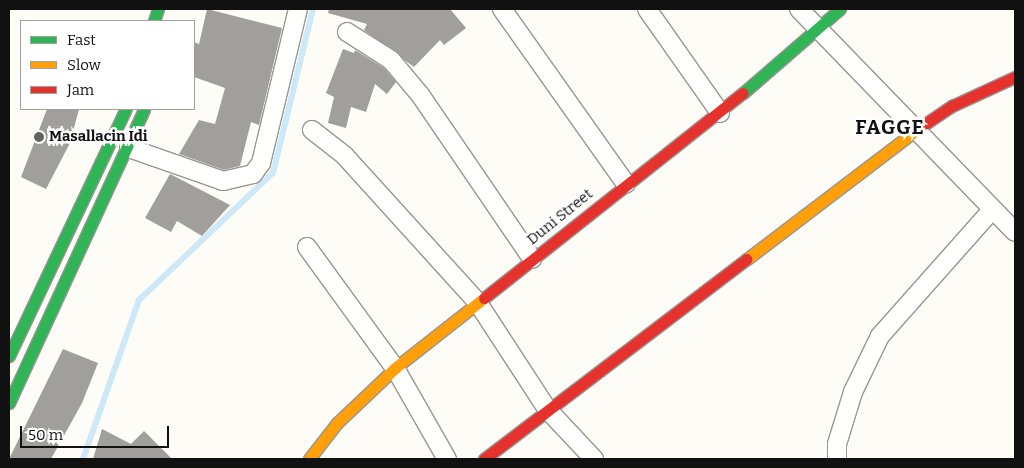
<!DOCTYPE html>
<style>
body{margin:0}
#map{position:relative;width:1024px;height:468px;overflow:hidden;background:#fdfcf7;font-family:Bitter,serif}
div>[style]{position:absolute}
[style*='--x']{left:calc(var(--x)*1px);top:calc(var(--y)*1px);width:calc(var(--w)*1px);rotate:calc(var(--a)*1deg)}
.stream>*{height:6px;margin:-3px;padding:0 3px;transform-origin:3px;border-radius:3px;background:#cde8f7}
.building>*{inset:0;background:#a19f9c}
.roads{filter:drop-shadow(1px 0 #979795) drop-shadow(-1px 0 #979795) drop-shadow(0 1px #979795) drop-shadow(0 -1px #979795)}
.street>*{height:18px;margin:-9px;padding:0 9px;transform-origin:9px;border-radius:9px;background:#fffffe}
.fast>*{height:11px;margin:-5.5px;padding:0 5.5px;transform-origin:5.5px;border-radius:5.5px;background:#30b455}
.slow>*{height:11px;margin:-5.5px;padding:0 5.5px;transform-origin:5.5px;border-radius:5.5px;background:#ff9f0a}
.jam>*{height:11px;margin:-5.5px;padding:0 5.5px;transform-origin:5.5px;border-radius:5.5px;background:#e5322d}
.dots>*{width:14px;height:14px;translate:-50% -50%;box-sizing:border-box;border:2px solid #fff;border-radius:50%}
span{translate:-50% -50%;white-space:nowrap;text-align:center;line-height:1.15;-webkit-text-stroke:5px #fff;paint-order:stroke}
.poi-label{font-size:15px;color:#111;font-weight:700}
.left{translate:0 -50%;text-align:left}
.street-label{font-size:15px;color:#111}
.district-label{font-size:20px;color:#111;font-weight:700;letter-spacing:1px}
.frame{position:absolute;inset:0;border:10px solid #111;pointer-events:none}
.legend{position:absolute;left:20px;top:20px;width:175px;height:90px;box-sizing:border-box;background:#fff;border:1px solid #a0a0a0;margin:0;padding:6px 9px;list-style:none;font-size:15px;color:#111}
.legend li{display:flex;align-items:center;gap:10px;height:25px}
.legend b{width:25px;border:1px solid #a0a0a0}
.scale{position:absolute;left:20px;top:426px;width:149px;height:22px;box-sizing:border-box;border:2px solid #111;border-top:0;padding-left:6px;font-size:15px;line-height:18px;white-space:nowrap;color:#111;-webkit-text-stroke:4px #fff;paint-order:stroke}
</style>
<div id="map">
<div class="stream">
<i style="--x:83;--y:459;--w:169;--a:-70.6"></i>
<i style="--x:139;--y:300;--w:185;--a:-43.5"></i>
<i style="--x:273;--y:173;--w:169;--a:-76.3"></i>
</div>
<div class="building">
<i style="clip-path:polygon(207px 9px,282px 28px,259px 125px,251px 122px,240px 166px,224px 170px,179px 154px,199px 120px,215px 124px,225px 88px,194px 77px,194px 42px,199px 44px)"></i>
<i style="clip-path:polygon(329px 9px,450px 9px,466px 28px,444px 45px,440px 40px,414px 67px,364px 30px,367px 24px,328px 13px)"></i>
<i style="clip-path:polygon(343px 49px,354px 53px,355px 50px,384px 68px,396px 82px,387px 94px,375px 84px,366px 112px,351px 107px,346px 128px,328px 123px,334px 97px,326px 93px)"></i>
<i style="clip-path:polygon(47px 109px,79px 109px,70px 143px,46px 189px,21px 177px)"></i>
<i style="clip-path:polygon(170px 174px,230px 205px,202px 236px,177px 221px,171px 232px,145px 218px)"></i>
<i style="clip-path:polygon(63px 349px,98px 363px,82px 403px,51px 459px,9px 459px)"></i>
<i style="clip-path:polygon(102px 429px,131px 444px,144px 431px,172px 459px,93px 459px)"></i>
</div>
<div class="roads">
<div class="street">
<i style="--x:502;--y:9;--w:214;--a:54.7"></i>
<i style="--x:647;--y:9;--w:127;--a:54.9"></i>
<i style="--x:799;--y:9;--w:310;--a:45.9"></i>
<i style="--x:347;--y:32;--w:52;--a:32.5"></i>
<i style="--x:391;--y:60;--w:47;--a:50.2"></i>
<i style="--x:421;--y:96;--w:197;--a:55.7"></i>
<i style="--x:312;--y:130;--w:41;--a:38"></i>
<i style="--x:344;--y:155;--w:200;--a:47.8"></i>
<i style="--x:478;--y:303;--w:126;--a:56.9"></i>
<i style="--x:547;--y:409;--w:69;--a:46.8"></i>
<i style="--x:129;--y:148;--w:100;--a:19.3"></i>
<i style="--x:223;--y:181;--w:31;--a:-13"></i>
<i style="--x:253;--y:174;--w:14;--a:-54"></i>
<i style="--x:261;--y:163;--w:158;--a:-76.5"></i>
<i style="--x:307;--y:247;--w:150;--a:54"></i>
<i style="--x:395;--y:368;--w:105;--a:60.3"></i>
<i style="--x:837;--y:459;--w:15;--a:-90"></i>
<i style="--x:837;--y:444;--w:54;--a:-72.9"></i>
<i style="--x:853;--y:392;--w:62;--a:-64.3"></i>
<i style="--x:880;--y:336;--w:167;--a:-48.4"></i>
</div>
<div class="fast">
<i style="--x:154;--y:21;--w:13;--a:-72"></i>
<i style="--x:743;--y:93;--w:128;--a:-40.9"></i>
<i style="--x:9;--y:356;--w:273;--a:-64.7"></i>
<i style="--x:9;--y:403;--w:324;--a:-65.3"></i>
</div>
<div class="slow">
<i style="--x:747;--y:259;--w:216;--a:-37.3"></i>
<i style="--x:309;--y:459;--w:46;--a:-52.1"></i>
<i style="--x:337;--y:423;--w:80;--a:-43.5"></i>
<i style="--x:395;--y:368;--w:113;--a:-38.2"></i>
</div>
<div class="jam">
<i style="--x:919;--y:128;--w:40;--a:-34"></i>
<i style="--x:952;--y:106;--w:69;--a:-24.7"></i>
<i style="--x:484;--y:298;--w:330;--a:-38.4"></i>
<i style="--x:484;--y:459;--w:330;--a:-37.3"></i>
</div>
</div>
<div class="dots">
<i style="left:39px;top:137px;background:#646362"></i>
</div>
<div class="poi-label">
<span class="left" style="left:49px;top:137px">Masallacin Idi</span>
</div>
<div class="street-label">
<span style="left:560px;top:217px;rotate:-39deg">Duni Street</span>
</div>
<div class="district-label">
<span style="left:890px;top:127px">FAGGE</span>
</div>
<div class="frame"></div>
<ul class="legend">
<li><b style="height:6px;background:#30b455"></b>Fast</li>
<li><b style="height:6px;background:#ff9f0a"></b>Slow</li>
<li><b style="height:6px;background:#e5322d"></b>Jam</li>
</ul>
<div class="scale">50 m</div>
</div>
